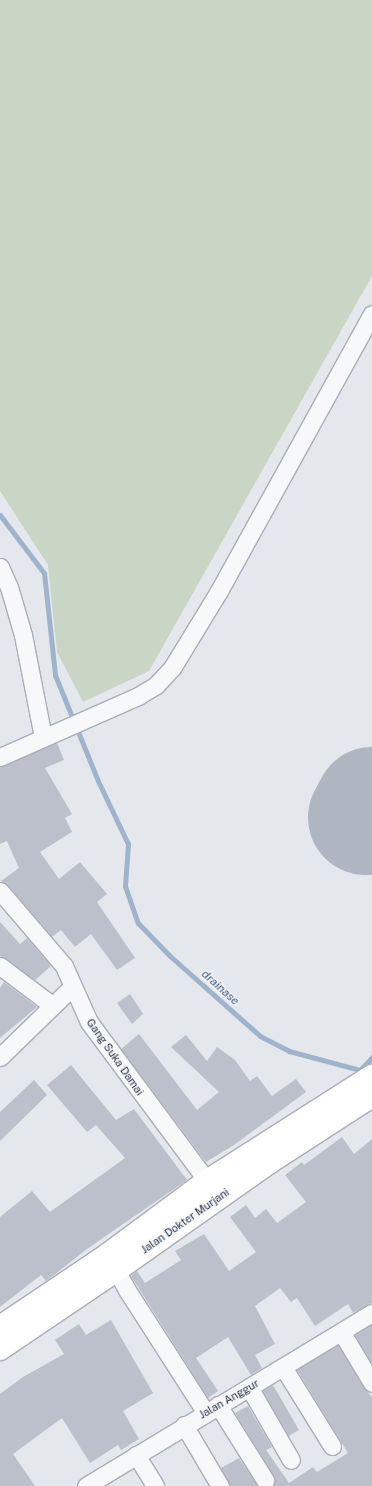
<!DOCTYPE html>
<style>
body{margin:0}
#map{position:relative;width:372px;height:1486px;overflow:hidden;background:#e4e7ec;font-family:"Public Sans",sans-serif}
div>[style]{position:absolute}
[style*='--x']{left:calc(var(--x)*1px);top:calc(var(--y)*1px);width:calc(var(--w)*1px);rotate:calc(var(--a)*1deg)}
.green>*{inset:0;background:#c9d6c5}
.stream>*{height:5px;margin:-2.5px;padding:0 2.5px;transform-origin:2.5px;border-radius:2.5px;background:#9fb4cc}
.runway>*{height:115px;margin:-57.5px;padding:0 57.5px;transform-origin:57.5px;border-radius:57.5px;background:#b0b6c1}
.building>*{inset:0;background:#bbc0ca;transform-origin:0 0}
.roads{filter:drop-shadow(1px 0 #a9aeb7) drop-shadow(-1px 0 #a9aeb7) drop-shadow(0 1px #a9aeb7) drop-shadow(0 -1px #a9aeb7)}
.street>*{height:17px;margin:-8.5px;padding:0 8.5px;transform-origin:8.5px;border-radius:8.5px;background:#f7f8fa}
.secondary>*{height:22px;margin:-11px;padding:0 11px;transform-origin:11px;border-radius:11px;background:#fff}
span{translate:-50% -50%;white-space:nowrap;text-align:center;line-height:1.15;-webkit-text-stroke:3px #f4f6f9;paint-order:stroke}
.street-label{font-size:11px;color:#2b3445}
.water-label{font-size:12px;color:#34527a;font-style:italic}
</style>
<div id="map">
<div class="green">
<i style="clip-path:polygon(0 0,372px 0,372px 276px,149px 671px,83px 702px,57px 652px,48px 565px,0 491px)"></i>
</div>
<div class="stream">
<i style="--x:0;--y:515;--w:73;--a:52.8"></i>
<i style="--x:44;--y:573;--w:103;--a:83.8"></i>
<i style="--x:55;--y:675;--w:114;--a:67.9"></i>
<i style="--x:98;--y:781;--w:70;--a:64.5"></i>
<i style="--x:128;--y:844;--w:42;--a:94.1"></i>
<i style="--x:125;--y:886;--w:39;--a:71"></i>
<i style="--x:138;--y:923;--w:46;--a:45.9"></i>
<i style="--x:170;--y:956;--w:120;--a:41.6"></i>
<i style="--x:260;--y:1036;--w:33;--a:27"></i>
<i style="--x:289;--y:1051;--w:73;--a:15"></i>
<i style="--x:360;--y:1070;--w:18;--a:-47"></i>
</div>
<div class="runway">
<i style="--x:365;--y:817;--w:15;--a:-62"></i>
</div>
<div class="building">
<i style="clip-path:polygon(57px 743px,64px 760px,45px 768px,72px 814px,65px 818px,72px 832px,40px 852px,59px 879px,80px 862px,107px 894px,97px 902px,135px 958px,117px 970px,91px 934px,75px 947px,61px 930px,52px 937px,8px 885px,1px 881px,19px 868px,7px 841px,0 844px,0 767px)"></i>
<i style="clip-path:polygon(0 922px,20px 944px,27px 938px,51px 966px,35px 980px,0 956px)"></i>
<i style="clip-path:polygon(4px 982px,37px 1007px,0 1038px,0 988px)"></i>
<i style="clip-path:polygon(130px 994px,143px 1014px,132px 1024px,117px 1003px)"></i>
<i style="clip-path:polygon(139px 1034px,197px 1110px,219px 1092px,171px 1047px,186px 1035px,207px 1061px,217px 1047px,235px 1060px,250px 1081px,257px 1076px,272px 1096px,296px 1079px,306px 1092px,234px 1145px,206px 1162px,121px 1049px)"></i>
<i style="clip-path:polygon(71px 1065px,116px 1120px,134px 1109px,187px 1180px,87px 1249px,54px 1275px,46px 1281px,41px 1275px,0 1307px,0 1217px,32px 1191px,50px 1212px,125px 1158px,96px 1125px,87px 1132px,47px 1085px)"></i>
<i style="clip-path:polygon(34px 1080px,47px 1095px,0 1141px,0 1112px)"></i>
<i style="clip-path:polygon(342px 1137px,354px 1154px,372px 1139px,372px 1303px,353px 1313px,348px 1304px,315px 1326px,297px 1298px,291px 1302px,280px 1288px,255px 1306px,275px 1344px,255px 1355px,262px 1368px,251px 1375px,228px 1337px,196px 1358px,218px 1391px,208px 1398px,131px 1276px,137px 1271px,145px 1283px,181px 1260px,175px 1251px,204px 1234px,229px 1271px,256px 1252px,230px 1217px,246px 1205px,255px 1218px,266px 1209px,277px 1223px,306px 1202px,285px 1175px,302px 1162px,304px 1165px)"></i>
<i style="clip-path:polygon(111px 1320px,153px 1393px,123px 1411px,139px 1439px,121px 1450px,118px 1445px,90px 1463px,62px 1418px,13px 1454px,35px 1486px,0 1486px,0 1394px,23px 1377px,64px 1354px,55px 1340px,79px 1324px,86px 1335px)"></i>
<i style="clip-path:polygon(372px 1325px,372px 1364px,355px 1335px)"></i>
<i style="clip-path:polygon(338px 1345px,372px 1398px,372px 1486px,273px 1486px,273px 1475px,235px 1413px,248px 1406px,272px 1447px,266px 1450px,289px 1483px,313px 1467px,317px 1472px,348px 1453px,297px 1370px)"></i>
<i style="left:273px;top:1385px;width:52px;height:12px;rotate:60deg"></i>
<i style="clip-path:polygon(239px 1458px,257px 1485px,257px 1486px,230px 1486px,221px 1468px)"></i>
</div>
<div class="roads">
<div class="street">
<i style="--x:0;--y:567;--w:22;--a:66"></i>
<i style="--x:9;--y:587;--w:50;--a:73.7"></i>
<i style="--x:23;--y:635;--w:104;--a:78.9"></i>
<i style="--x:0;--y:757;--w:151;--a:-23.8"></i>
<i style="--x:138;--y:696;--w:21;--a:-31"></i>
<i style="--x:156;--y:685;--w:23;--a:-47"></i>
<i style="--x:172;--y:668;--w:90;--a:-58.6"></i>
<i style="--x:219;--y:591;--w:316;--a:-61.1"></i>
<i style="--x:0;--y:891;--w:99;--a:49.5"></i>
<i style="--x:64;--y:966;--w:61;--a:65.9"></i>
<i style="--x:89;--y:1022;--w:198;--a:53.4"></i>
<i style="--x:0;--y:966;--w:66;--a:37"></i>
<i style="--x:0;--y:1057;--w:100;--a:-44.2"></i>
<i style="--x:111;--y:1261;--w:33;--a:61"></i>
<i style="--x:127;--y:1290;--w:146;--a:57.3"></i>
<i style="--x:342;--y:1333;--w:58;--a:59"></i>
<i style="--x:283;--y:1367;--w:93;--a:58.2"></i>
<i style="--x:249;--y:1387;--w:84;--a:60.1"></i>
<i style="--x:218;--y:1405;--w:89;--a:57.9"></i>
<i style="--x:184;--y:1425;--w:71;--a:59.5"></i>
<i style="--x:136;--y:1455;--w:36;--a:58"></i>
<i style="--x:86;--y:1486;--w:334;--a:-31.2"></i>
</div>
<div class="secondary">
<i style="--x:0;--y:1327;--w:129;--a:-33.9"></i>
<i style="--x:107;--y:1255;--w:124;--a:-36.5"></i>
<i style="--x:207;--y:1181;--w:196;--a:-32.5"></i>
<i style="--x:0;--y:1349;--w:141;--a:-34"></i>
<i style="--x:117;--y:1270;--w:187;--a:-35.2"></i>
<i style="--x:270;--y:1162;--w:121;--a:-32.9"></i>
</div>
</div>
<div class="street-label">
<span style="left:115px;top:1057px;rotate:55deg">Gang Suka Damai</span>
<span style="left:185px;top:1221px;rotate:-35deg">Jalan Dokter Murjani</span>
<span style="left:229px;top:1399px;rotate:-30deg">Jalan Anggur</span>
</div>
<div class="water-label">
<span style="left:220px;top:988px;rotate:42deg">drainase</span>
</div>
</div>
